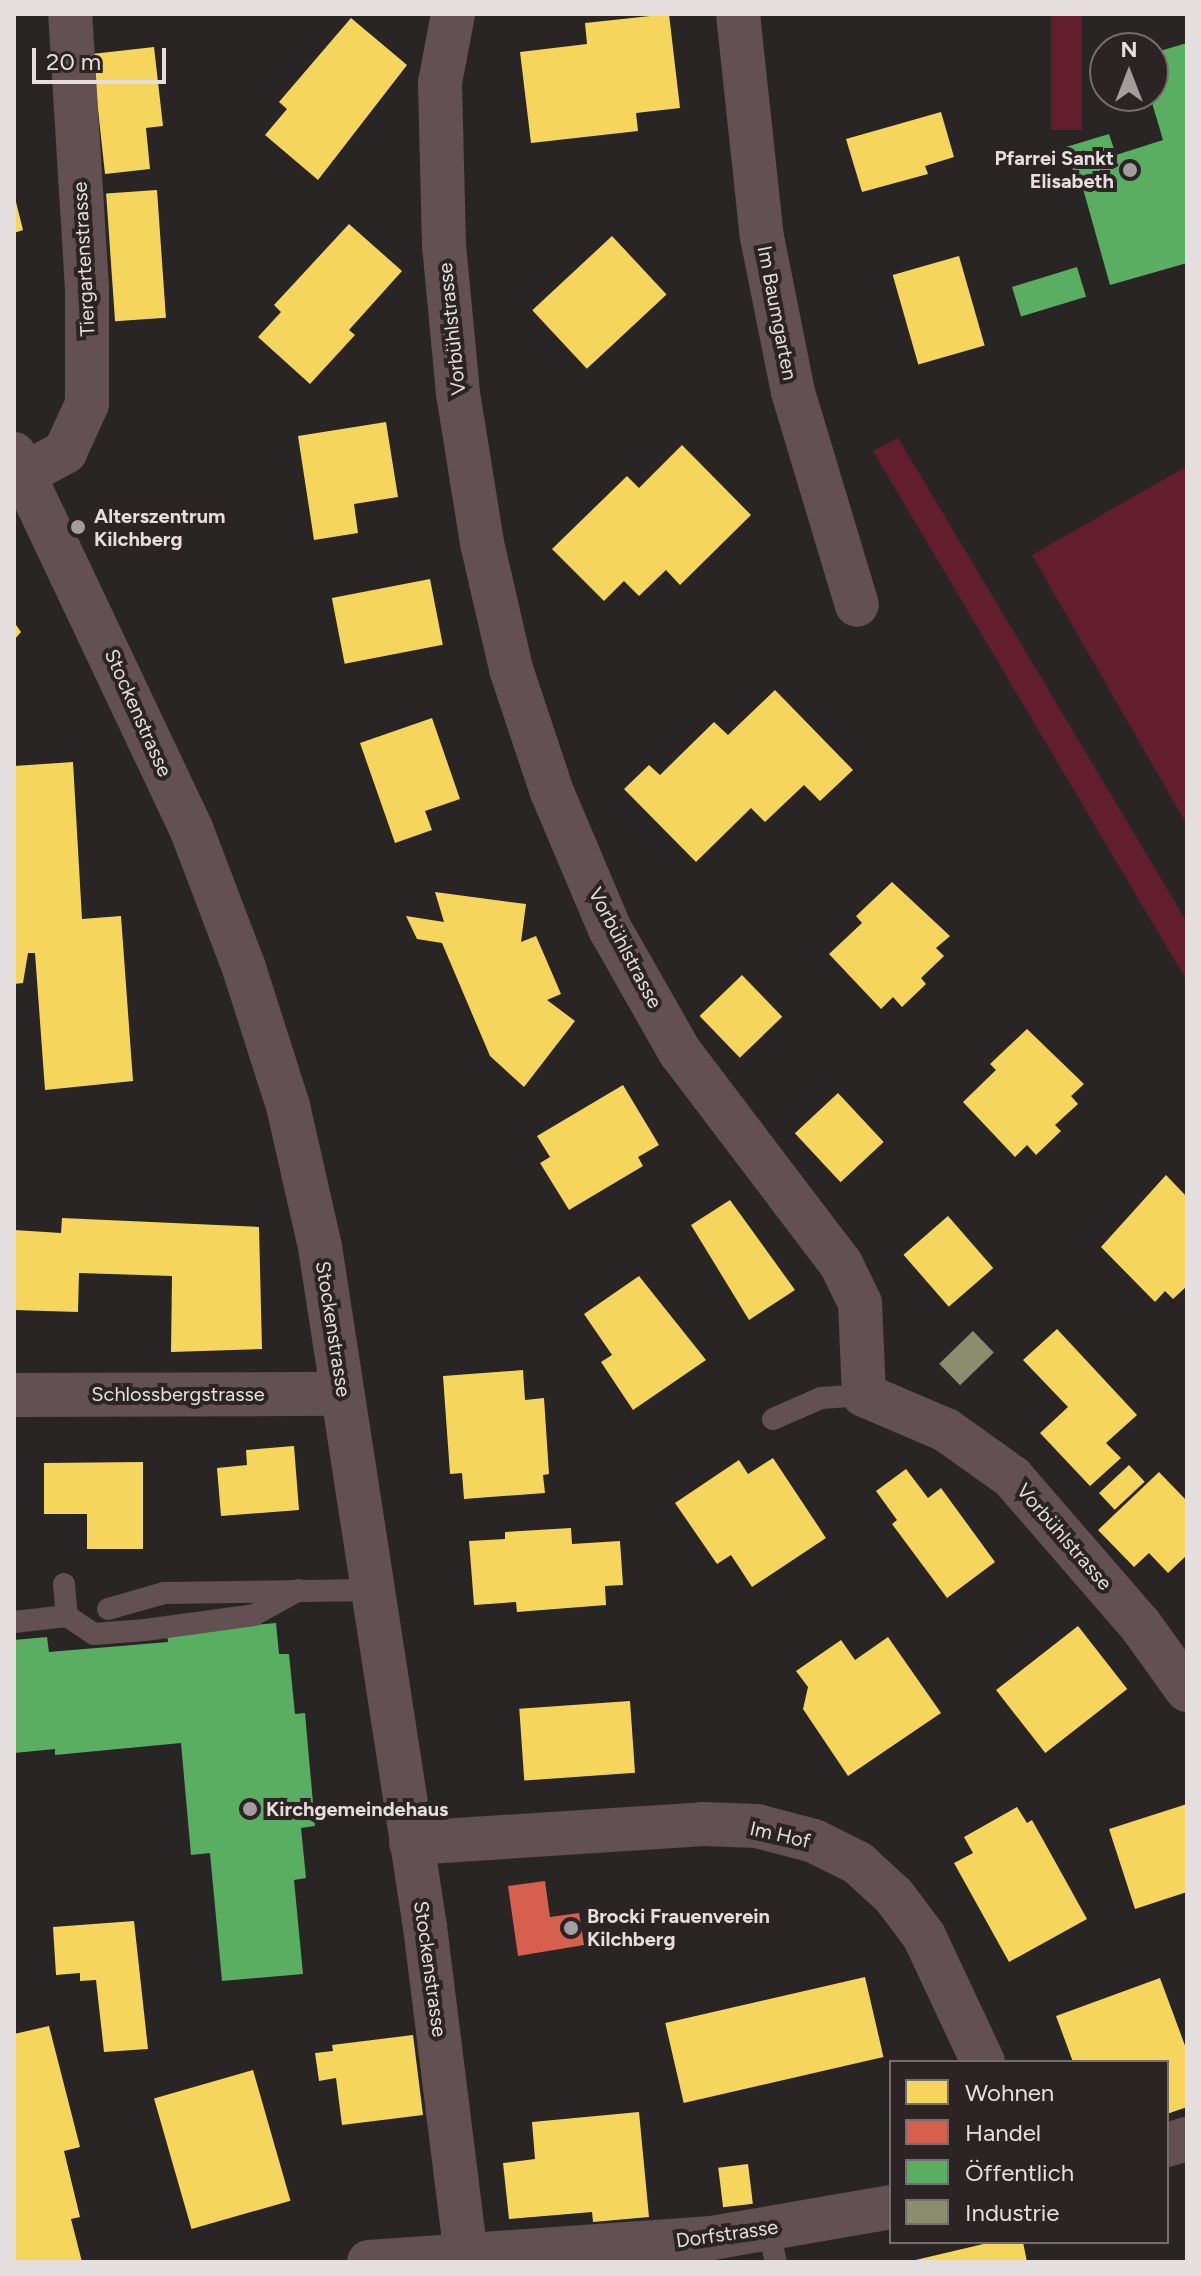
<!DOCTYPE html>
<meta charset="utf-8">
<style>
body{margin:0}
#map{position:relative;width:1201px;height:2276px;overflow:hidden;background:#2a2525;font-family:Figtree,sans-serif}
div>[style]{position:absolute}
[style*='--x']{left:calc(var(--x)*1px);top:calc(var(--y)*1px);width:calc(var(--w)*1px);rotate:calc(var(--a)*1deg)}
.green>*{inset:0;background:#621d2f;transform-origin:0 0}
.homes>*{inset:0;background:#f6d55c;transform-origin:0 0}
.shops>*{inset:0;background:#d6604d}
.public>*{inset:0;background:#5aae61;transform-origin:0 0}
.industry>*{inset:0;background:#8c8c6e;transform-origin:0 0}
.service>*{height:22px;margin:-11px;padding:0 11px;transform-origin:11px;border-radius:11px;background:#635053}
.minor>*{height:44px;margin:-22px;padding:0 22px;transform-origin:22px;border-radius:22px;background:#635053}
.tertiary>*{height:44px;margin:-22px;padding:0 22px;transform-origin:22px;border-radius:22px;background:#635053}
.dots>*{width:22px;height:22px;translate:-50% -50%;box-sizing:border-box;border:4px solid #2c2324;border-radius:50%}
span{translate:-50% -50%;white-space:nowrap;text-align:center;line-height:1.15;-webkit-text-stroke:8px #2c2324;paint-order:stroke}
.poi-label{font-size:20px;color:#e4dede;font-weight:700}
.right{translate:-100% -50%;text-align:right}
.left{translate:0 -50%;text-align:left}
.street-label{font-size:20px;color:#e4dede}
.frame{position:absolute;inset:0;border:16px solid #e4dede;pointer-events:none}
.legend{position:absolute;left:889px;top:2060px;width:280px;height:184px;box-sizing:border-box;background:#2c2324;border:2px solid #766e6e;margin:0;padding:10px 14px;list-style:none;font-size:24px;color:#e4dede}
.legend li{display:flex;align-items:center;gap:16px;height:40px}
.legend b{width:40px;border:2px solid #766e6e}
.north{position:absolute;left:1089px;top:32px;width:80px;height:80px;box-sizing:border-box;background:#2c2324;border:2px solid #766e6e;border-radius:50%;rotate:0deg;font-size:22px;font-weight:700;line-height:32px;text-align:center;color:#e4dede}
.north::after{content:'';display:block;margin:auto;width:28px;height:36px;background:#a39d9d;clip-path:polygon(50% 0,100% 100%,50% 72%,0 100%)}
.scale{position:absolute;left:32px;top:48px;width:134px;height:36px;box-sizing:border-box;border:4px solid #e4dede;border-top:0;padding-left:10px;font-size:24px;line-height:28px;white-space:nowrap;color:#e4dede;-webkit-text-stroke:6px #2c2324;paint-order:stroke}
</style>
<div id="map">
<div class="green">
<i style="left:1051px;top:14px;width:31px;height:116px"></i>
<i style="clip-path:polygon(898px 438px,1187px 922px,1187px 981px,873px 451px)"></i>
<i style="clip-path:polygon(1187px 466px,1187px 825px,1032px 555px)"></i>
</div>
<div class="homes">
<i style="clip-path:polygon(669px 14px,680px 108px,636px 113px,638px 131px,531px 143px,520px 52px,587px 44px,585px 23px)"></i>
<i style="clip-path:polygon(351px 18px,407px 65px,318px 180px,265px 135px,287px 109px,279px 102px)"></i>
<i style="clip-path:polygon(154px 47px,163px 126px,146px 128px,150px 169px,105px 174px,92px 54px)"></i>
<i style="clip-path:polygon(941px 112px,954px 157px,925px 166px,928px 174px,862px 192px,846px 139px)"></i>
<i style="left:157px;top:190px;width:128px;height:51px;rotate:86deg"></i>
<i style="clip-path:polygon(14px 194px,23px 230px,14px 233px)"></i>
<i style="clip-path:polygon(349px 224px,402px 271px,349px 330px,355px 335px,310px 384px,258px 337px,281px 312px,274px 305px)"></i>
<i style="left:612px;top:236px;width:80px;height:109px;rotate:47deg"></i>
<i style="left:959px;top:256px;width:93px;height:69px;rotate:74deg"></i>
<i style="clip-path:polygon(386px 422px,398px 497px,354px 504px,358px 533px,314px 540px,298px 436px)"></i>
<i style="clip-path:polygon(682px 445px,751px 515px,680px 585px,666px 570px,639px 596px,624px 581px,604px 601px,552px 549px,627px 476px,639px 488px)"></i>
<i style="left:430px;top:579px;width:67px;height:100px;rotate:79deg"></i>
<i style="clip-path:polygon(14px 622px,21px 632px,14px 640px)"></i>
<i style="clip-path:polygon(775px 690px,853px 770px,820px 801px,804px 785px,765px 822px,751px 808px,696px 862px,624px 789px,649px 765px,660px 775px,714px 722px,728px 735px)"></i>
<i style="clip-path:polygon(432px 718px,460px 799px,425px 811px,432px 830px,395px 843px,360px 743px)"></i>
<i style="clip-path:polygon(73px 762px,82px 919px,121px 916px,133px 1081px,45px 1090px,35px 953px,28px 953px,23px 983px,14px 984px,14px 766px)"></i>
<i style="clip-path:polygon(892px 882px,950px 936px,936px 948px,944px 956px,921px 978px,926px 984px,902px 1007px,893px 997px,881px 1009px,829px 954px,862px 923px,856px 916px)"></i>
<i style="clip-path:polygon(435px 892px,526px 904px,521px 942px,536px 936px,561px 994px,547px 1000px,575px 1021px,524px 1087px,490px 1056px,442px 943px,417px 939px,406px 916px,444px 922px)"></i>
<i style="left:742px;top:975px;width:58px;height:59px;rotate:46deg"></i>
<i style="clip-path:polygon(1027px 1029px,1084px 1084px,1071px 1096px,1078px 1104px,1055px 1125px,1061px 1131px,1036px 1155px,1027px 1145px,1015px 1157px,963px 1102px,996px 1070px,990px 1064px)"></i>
<i style="clip-path:polygon(623px 1085px,659px 1145px,638px 1157px,643px 1166px,569px 1210px,540px 1163px,550px 1157px,537px 1136px)"></i>
<i style="left:838px;top:1093px;width:67px;height:59px;rotate:47deg"></i>
<i style="clip-path:polygon(1166px 1175px,1187px 1197px,1187px 1286px,1173px 1299px,1165px 1291px,1155px 1302px,1101px 1247px)"></i>
<i style="clip-path:polygon(730px 1200px,795px 1290px,749px 1320px,691px 1225px)"></i>
<i style="left:948px;top:1216px;width:69px;height:59px;rotate:49deg"></i>
<i style="clip-path:polygon(62px 1218px,259px 1227px,262px 1349px,171px 1352px,172px 1276px,79px 1273px,78px 1312px,14px 1310px,14px 1230px,61px 1233px)"></i>
<i style="clip-path:polygon(639px 1276px,706px 1360px,633px 1410px,601px 1362px,612px 1355px,584px 1314px)"></i>
<i style="clip-path:polygon(1057px 1329px,1137px 1415px,1106px 1443px,1121px 1458px,1090px 1486px,1040px 1433px,1068px 1407px,1023px 1360px)"></i>
<i style="clip-path:polygon(523px 1370px,525px 1400px,544px 1398px,549px 1474px,543px 1475px,545px 1493px,464px 1499px,462px 1473px,450px 1474px,443px 1376px)"></i>
<i style="clip-path:polygon(294px 1446px,299px 1510px,221px 1516px,217px 1468px,247px 1465px,246px 1450px)"></i>
<i style="clip-path:polygon(773px 1458px,826px 1538px,752px 1587px,731px 1555px,717px 1564px,675px 1503px,739px 1460px,748px 1474px)"></i>
<i style="clip-path:polygon(143px 1462px,143px 1549px,87px 1549px,87px 1514px,44px 1514px,44px 1463px)"></i>
<i style="left:1129px;top:1465px;width:23px;height:41px;rotate:47deg"></i>
<i style="clip-path:polygon(906px 1469px,928px 1498px,941px 1488px,995px 1562px,947px 1598px,892px 1524px,897px 1520px,876px 1491px)"></i>
<i style="clip-path:polygon(1159px 1472px,1187px 1501px,1187px 1555px,1168px 1573px,1149px 1553px,1134px 1567px,1098px 1530px)"></i>
<i style="clip-path:polygon(571px 1528px,572px 1544px,620px 1541px,623px 1585px,605px 1586px,606px 1605px,517px 1612px,516px 1602px,474px 1605px,469px 1541px,505px 1539px,505px 1532px)"></i>
<i style="left:1078px;top:1626px;width:80px;height:104px;rotate:52deg"></i>
<i style="clip-path:polygon(888px 1637px,941px 1713px,848px 1776px,803px 1709px,808px 1687px,796px 1671px,841px 1640px,855px 1660px)"></i>
<i style="left:630px;top:1701px;width:72px;height:111px;rotate:86deg"></i>
<i style="clip-path:polygon(1187px 1804px,1187px 1892px,1135px 1909px,1109px 1829px)"></i>
<i style="clip-path:polygon(1017px 1807px,1027px 1823px,1032px 1820px,1087px 1919px,1009px 1962px,954px 1863px,973px 1853px,964px 1837px)"></i>
<i style="clip-path:polygon(134px 1921px,148px 2049px,104px 2052px,96px 1980px,80px 1981px,80px 1973px,56px 1975px,53px 1927px)"></i>
<i style="left:865px;top:1977px;width:82px;height:205px;rotate:77deg"></i>
<i style="clip-path:polygon(1160px 1978px,1187px 2051px,1187px 2107px,1167px 2114px,1167px 2062px,1073px 2062px,1056px 2016px)"></i>
<i style="clip-path:polygon(49px 2026px,80px 2147px,64px 2151px,80px 2217px,71px 2219px,82px 2262px,15px 2262px,14px 2257px,14px 2034px)"></i>
<i style="clip-path:polygon(413px 2035px,423px 2115px,342px 2125px,336px 2078px,319px 2081px,315px 2053px,333px 2051px,332px 2045px)"></i>
<i style="left:253px;top:2070px;width:136px;height:103px;rotate:74deg"></i>
<i style="clip-path:polygon(639px 2112px,649px 2217px,593px 2222px,592px 2212px,509px 2219px,503px 2163px,535px 2159px,532px 2122px)"></i>
<i style="left:748px;top:2164px;width:40px;height:30px;rotate:83deg"></i>
<i style="clip-path:polygon(992px 2242px,1023px 2242px,1027px 2262px,907px 2262px)"></i>
</div>
<div class="shops">
<i style="clip-path:polygon(545px 1881px,550px 1917px,579px 1913px,584px 1945px,518px 1956px,508px 1886px)"></i>
</div>
<div class="public">
<i style="clip-path:polygon(1187px 43px,1187px 263px,1110px 285px,1082px 185px,1078px 186px,1066px 147px,1109px 134px,1116px 155px,1163px 140px,1150px 96px,1153px 53px)"></i>
<i style="left:1077px;top:267px;width:31px;height:68px;rotate:73deg"></i>
<i style="clip-path:polygon(276px 1623px,279px 1654px,289px 1654px,295px 1714px,305px 1713px,315px 1826px,301px 1828px,306px 1878px,294px 1880px,303px 1974px,222px 1981px,210px 1853px,191px 1855px,181px 1743px,55px 1755px,55px 1749px,14px 1753px,14px 1640px,47px 1637px,49px 1652px,168px 1642px,167px 1633px)"></i>
</div>
<div class="industry">
<i style="left:973px;top:1331px;width:30px;height:47px;rotate:46deg"></i>
</div>
<div class="service">
<i style="--x:773;--y:1419;--w:52;--a:-23.6"></i>
<i style="--x:821;--y:1398;--w:43;--a:-4"></i>
<i style="--x:64;--y:1584;--w:32;--a:85"></i>
<i style="--x:108;--y:1609;--w:58;--a:-15.9"></i>
<i style="--x:164;--y:1593;--w:208;--a:-0.8"></i>
<i style="--x:14;--y:1622;--w:53;--a:-6.5"></i>
<i style="--x:67;--y:1616;--w:32;--a:34"></i>
<i style="--x:94;--y:1634;--w:51;--a:-4.5"></i>
<i style="--x:145;--y:1630;--w:110;--a:-7.8"></i>
<i style="--x:254;--y:1615;--w:51;--a:-29.1"></i>
<i style="--x:769;--y:2230;--w:33;--a:78"></i>
</div>
<div class="minor">
<i style="--x:453;--y:14;--w:70;--a:100.7"></i>
<i style="--x:440;--y:83;--w:162;--a:88.6"></i>
<i style="--x:444;--y:245;--w:149;--a:84.6"></i>
<i style="--x:458;--y:393;--w:152;--a:80.9"></i>
<i style="--x:482;--y:543;--w:129;--a:77"></i>
<i style="--x:511;--y:669;--w:130;--a:71.6"></i>
<i style="--x:552;--y:792;--w:149;--a:67.1"></i>
<i style="--x:610;--y:929;--w:142;--a:60.4"></i>
<i style="--x:680;--y:1052;--w:266;--a:52.8"></i>
<i style="--x:841;--y:1264;--w:43;--a:64"></i>
<i style="--x:860;--y:1303;--w:92;--a:87.5"></i>
<i style="--x:864;--y:1395;--w:89;--a:23.1"></i>
<i style="--x:946;--y:1430;--w:81;--a:35.5"></i>
<i style="--x:1012;--y:1477;--w:197;--a:49.1"></i>
<i style="--x:1141;--y:1626;--w:79;--a:54.3"></i>
<i style="--x:738;--y:14;--w:224;--a:83.9"></i>
<i style="--x:762;--y:237;--w:158;--a:78.7"></i>
<i style="--x:793;--y:392;--w:222;--a:73.3"></i>
<i style="--x:14;--y:454;--w:417;--a:64.7"></i>
<i style="--x:192;--y:831;--w:147;--a:69.2"></i>
<i style="--x:244;--y:968;--w:145;--a:72.3"></i>
<i style="--x:288;--y:1106;--w:145;--a:77.2"></i>
<i style="--x:320;--y:1247;--w:688;--a:81.22"></i>
<i style="--x:425;--y:1927;--w:331;--a:82.9"></i>
<i style="--x:24;--y:474;--w:47;--a:-28.2"></i>
<i style="--x:65;--y:452;--w:53;--a:-65.4"></i>
<i style="--x:87;--y:404;--w:115;--a:-90"></i>
<i style="--x:87;--y:289;--w:276;--a:-93.5"></i>
<i style="--x:14;--y:1395;--w:328;--a:-0.2"></i>
<i style="--x:411;--y:1843;--w:293;--a:-3.7"></i>
<i style="--x:703;--y:1824;--w:54;--a:2.1"></i>
<i style="--x:757;--y:1826;--w:59;--a:14.7"></i>
<i style="--x:814;--y:1841;--w:49;--a:26.6"></i>
<i style="--x:858;--y:1863;--w:49;--a:42.5"></i>
<i style="--x:894;--y:1896;--w:50;--a:53.1"></i>
<i style="--x:924;--y:1936;--w:139;--a:64.9"></i>
</div>
<div class="tertiary">
<i style="--x:1167;--y:2145;--w:21;--a:-17"></i>
<i style="--x:369;--y:2262;--w:344;--a:-4"></i>
<i style="--x:712;--y:2238;--w:182;--a:-9.8"></i>
</div>
<div class="dots">
<i style="left:1130px;top:170px;background:#a39d9d"></i>
<i style="left:78px;top:527px;background:#a39d9d"></i>
<i style="left:250px;top:1809px;background:#a39d9d"></i>
<i style="left:571px;top:1928px;background:#a39d9d"></i>
</div>
<div class="poi-label">
<span class="right" style="left:1114px;top:170px">Pfarrei Sankt<br>Elisabeth</span>
<span class="left" style="left:94px;top:528px">Alterszentrum<br>Kilchberg</span>
<span class="left" style="left:266px;top:1809px">Kirchgemeindehaus</span>
<span class="left" style="left:587px;top:1928px">Brocki Frauenverein<br>Kilchberg</span>
</div>
<div class="street-label">
<span style="left:84px;top:259px;rotate:-93deg">Tiergartenstrasse</span>
<span style="left:777px;top:313px;rotate:79deg">Im Baumgarten</span>
<span style="left:452px;top:329px;rotate:-96deg">Vorbühlstrasse</span>
<span style="left:138px;top:713px;rotate:66deg">Stockenstrasse</span>
<span style="left:625px;top:948px;rotate:62deg">Vorbühlstrasse</span>
<span style="left:333px;top:1329px;rotate:81deg">Stockenstrasse</span>
<span style="left:178px;top:1394px">Schlossbergstrasse</span>
<span style="left:1064px;top:1537px;rotate:49deg">Vorbühlstrasse</span>
<span style="left:780px;top:1835px;rotate:13deg">Im Hof</span>
<span style="left:430px;top:1969px;rotate:82deg">Stockenstrasse</span>
<span style="left:727px;top:2234px;rotate:-8deg">Dorfstrasse</span>
</div>
<div class="frame"></div>
<ul class="legend">
<li><b style="height:22px;background:#f6d55c"></b>Wohnen</li>
<li><b style="height:22px;background:#d6604d"></b>Handel</li>
<li><b style="height:22px;background:#5aae61"></b>Öffentlich</li>
<li><b style="height:22px;background:#8c8c6e"></b>Industrie</li>
</ul>
<div class="north">N</div>
<div class="scale">20 m</div>
</div>
